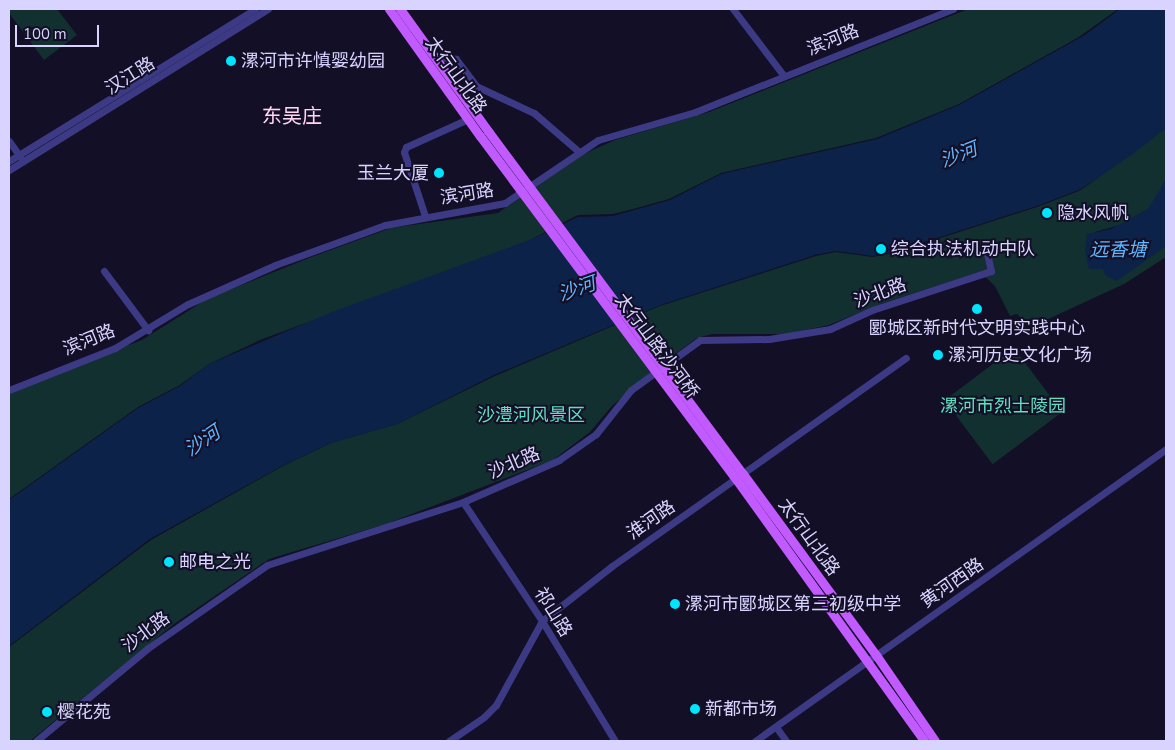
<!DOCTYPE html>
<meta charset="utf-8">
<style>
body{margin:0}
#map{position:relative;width:1175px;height:750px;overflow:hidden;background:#130f26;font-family:"Nunito Sans","Noto Sans SC",sans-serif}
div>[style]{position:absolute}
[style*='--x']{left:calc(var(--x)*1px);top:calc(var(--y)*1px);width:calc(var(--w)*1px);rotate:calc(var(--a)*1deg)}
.green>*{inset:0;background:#12302f;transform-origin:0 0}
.water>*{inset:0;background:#0c2248}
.minor>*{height:7px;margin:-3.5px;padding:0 3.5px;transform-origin:3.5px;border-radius:3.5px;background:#3d3a85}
.major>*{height:9px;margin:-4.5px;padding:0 4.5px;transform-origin:4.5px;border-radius:4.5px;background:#c25bff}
.major-bridge>*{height:9px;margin:-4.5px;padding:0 4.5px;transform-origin:4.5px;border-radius:4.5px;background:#c25bff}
.dots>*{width:14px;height:14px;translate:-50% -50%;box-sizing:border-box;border:2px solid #130f26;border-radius:50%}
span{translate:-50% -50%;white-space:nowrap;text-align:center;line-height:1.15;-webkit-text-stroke:4px #130f26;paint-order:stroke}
.street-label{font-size:18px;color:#d9d4ff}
.poi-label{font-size:18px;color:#d9d4ff}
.left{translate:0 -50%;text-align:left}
.right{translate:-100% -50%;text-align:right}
.park-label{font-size:18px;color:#5fe0c0}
.water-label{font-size:19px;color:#62b6ff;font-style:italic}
.quarter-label{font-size:20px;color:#ffd6f0}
.frame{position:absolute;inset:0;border:10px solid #d9d4ff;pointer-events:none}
.scale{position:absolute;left:15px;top:25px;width:84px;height:22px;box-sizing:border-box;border:2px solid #d9d4ff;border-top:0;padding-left:6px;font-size:15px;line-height:18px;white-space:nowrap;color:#d9d4ff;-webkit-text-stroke:4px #130f26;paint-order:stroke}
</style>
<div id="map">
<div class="green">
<i style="clip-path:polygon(9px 9px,57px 9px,77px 35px,44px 60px,9px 13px)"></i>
<i style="clip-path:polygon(968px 9px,1118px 9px,1079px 37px,959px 104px,876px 138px,721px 173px,669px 199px,633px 209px,613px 214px,578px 215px,530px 240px,260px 340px,209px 364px,180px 385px,138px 407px,9px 499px,9px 394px,32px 382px,142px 340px,207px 299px,309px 258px,391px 228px,498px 213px,586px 153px,615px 140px,709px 112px)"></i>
<i style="clip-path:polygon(1166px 128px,1166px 179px,1156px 199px,1148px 209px,1120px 225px,1095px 232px,1098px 269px,1147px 258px,1166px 246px,1166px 257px,1124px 284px,1031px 327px,1017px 314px,1010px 316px,995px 286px,980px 272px,883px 303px,829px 325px,787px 334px,712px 334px,697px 338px,657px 367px,612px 406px,590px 432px,553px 460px,386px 524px,269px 559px,174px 624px,30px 741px,9px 741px,9px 647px,151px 540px,281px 467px,331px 443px,397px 424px,495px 376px,660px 306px,816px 256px,836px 252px,872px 257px,894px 253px,1040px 206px,1081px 190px)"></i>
<i style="left:1014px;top:348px;width:80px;height:87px;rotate:53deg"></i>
</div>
<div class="water">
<i style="clip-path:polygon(1120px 9px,1166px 9px,1166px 128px,1133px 154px,1081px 189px,1040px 205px,894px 252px,872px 256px,836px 251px,815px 255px,661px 305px,494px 375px,397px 424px,331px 443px,280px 467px,150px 539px,9px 646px,9px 500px,138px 408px,180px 386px,209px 364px,332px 312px,530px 240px,578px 217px,613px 216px,670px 200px,721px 174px,877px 139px,959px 105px,1085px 35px)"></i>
<i style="clip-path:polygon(1166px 179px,1166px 246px,1117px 281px,1106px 276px,1103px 269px,1089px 269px,1085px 251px,1087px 234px,1111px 229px,1148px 209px)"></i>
</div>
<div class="minor">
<i style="--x:733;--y:9;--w:84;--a:52.7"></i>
<i style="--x:435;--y:57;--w:21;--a:5"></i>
<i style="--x:456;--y:59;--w:34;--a:53"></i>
<i style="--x:476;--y:86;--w:64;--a:25"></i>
<i style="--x:534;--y:113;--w:58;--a:40.8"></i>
<i style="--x:9;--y:141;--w:19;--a:55"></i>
<i style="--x:9;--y:161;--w:289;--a:-31.7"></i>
<i style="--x:9;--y:170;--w:305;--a:-31.9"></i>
<i style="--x:425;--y:216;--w:67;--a:-108.2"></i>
<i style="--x:404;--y:152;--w:5;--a:-68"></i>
<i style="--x:406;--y:147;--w:68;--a:-24.3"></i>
<i style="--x:104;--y:271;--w:74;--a:53.3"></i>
<i style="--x:9;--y:390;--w:114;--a:-21.6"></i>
<i style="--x:115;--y:348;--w:85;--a:-31.1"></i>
<i style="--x:188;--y:304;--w:95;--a:-24.1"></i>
<i style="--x:275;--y:265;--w:117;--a:-20"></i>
<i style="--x:385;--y:225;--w:122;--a:-10.4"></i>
<i style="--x:505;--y:203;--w:112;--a:-34.1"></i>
<i style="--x:598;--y:140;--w:101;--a:-16.1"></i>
<i style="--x:695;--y:112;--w:278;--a:-21.8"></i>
<i style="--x:463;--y:502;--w:143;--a:56.4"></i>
<i style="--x:542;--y:621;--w:140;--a:58.7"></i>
<i style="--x:776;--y:727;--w:17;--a:54"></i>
<i style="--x:36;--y:741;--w:146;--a:-39.7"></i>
<i style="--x:148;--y:648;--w:145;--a:-34.9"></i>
<i style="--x:267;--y:565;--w:206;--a:-17.8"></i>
<i style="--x:463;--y:502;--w:105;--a:-23.6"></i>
<i style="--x:559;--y:460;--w:45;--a:-35.1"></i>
<i style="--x:596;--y:434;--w:56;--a:-51.5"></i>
<i style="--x:631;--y:390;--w:85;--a:-35.9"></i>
<i style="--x:700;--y:340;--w:69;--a:-0.8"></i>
<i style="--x:769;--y:339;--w:62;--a:-9.3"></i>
<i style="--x:830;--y:329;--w:46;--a:-24.3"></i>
<i style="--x:872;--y:310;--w:125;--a:-18.1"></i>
<i style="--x:991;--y:271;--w:27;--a:-103"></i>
<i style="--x:449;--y:741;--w:42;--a:-34.4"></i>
<i style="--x:484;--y:717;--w:17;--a:-45"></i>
<i style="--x:496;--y:705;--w:96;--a:-61.3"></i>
<i style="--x:542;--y:621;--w:89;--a:-38.2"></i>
<i style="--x:612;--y:566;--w:360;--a:-35.3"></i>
<i style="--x:755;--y:741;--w:504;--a:-35.39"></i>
</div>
<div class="major">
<i style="--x:389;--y:9;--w:156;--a:54.4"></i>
<i style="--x:400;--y:9;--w:150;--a:54.2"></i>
<i style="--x:743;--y:474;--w:225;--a:53.7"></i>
<i style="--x:876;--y:655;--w:104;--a:55.5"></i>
<i style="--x:736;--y:479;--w:322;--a:54.3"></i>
</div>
<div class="major-bridge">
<i style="--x:488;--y:131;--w:427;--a:53.4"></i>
<i style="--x:480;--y:136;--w:428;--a:53.3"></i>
</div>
<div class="dots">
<i style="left:231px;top:61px;background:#00e5ff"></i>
<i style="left:439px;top:173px;background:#00e5ff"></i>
<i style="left:1047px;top:213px;background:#00e5ff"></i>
<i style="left:881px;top:249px;background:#00e5ff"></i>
<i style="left:977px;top:309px;background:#00e5ff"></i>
<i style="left:938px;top:355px;background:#00e5ff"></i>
<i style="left:169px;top:562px;background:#00e5ff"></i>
<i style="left:675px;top:604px;background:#00e5ff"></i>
<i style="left:695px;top:709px;background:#00e5ff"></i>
<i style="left:47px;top:712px;background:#00e5ff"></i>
</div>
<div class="street-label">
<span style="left:833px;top:40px;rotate:-22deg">滨河路</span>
<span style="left:456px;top:75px;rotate:54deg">太行山北路</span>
<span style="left:130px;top:76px;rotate:-32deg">汉江路</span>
<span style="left:467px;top:194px;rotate:-9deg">滨河路</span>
<span style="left:880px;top:293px;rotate:-20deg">沙北路</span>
<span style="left:89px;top:340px;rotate:-22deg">滨河路</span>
<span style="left:657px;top:346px;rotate:53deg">太行山路沙河桥</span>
<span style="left:514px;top:463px;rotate:-23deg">沙北路</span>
<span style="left:651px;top:520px;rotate:-35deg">淮河路</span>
<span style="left:809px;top:537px;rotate:54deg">太行山北路</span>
<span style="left:952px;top:583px;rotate:-35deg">黄河西路</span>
<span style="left:553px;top:612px;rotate:58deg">祁山路</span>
<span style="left:146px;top:632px;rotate:-37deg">沙北路</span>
</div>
<div class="poi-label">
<span class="left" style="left:241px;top:61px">漯河市许慎婴幼园</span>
<span class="right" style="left:429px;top:173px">玉兰大厦</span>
<span class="left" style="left:1057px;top:213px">隐水风帆</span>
<span class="left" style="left:891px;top:249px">综合执法机动中队</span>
<span style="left:977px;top:328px">郾城区新时代文明实践中心</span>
<span class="left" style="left:948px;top:355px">漯河历史文化广场</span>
<span class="left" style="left:179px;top:562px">邮电之光</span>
<span class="left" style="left:685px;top:604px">漯河市郾城区第三初级中学</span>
<span class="left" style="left:705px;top:709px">新都市场</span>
<span class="left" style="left:57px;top:712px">樱花苑</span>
</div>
<div class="park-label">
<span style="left:1003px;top:406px">漯河市烈士陵园</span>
<span style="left:531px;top:415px">沙澧河风景区</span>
</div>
<div class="water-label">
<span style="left:959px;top:156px;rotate:-21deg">沙河</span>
<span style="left:1118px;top:251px">远香塘</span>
<span style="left:577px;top:290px;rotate:-19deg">沙河</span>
<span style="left:203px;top:442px;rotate:-34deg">沙河</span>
</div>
<div class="quarter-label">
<span style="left:292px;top:116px">东吴庄</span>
</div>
<div class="frame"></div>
<div class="scale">100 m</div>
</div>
